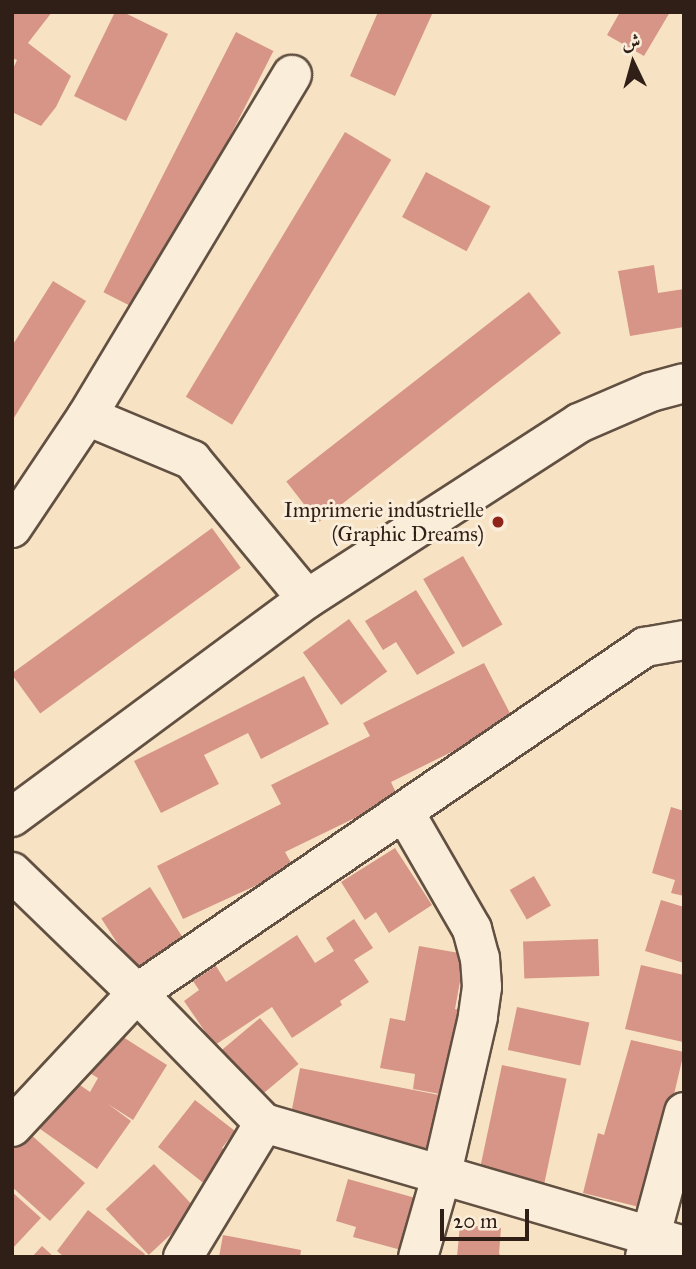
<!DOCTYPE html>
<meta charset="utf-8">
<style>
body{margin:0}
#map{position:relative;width:696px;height:1269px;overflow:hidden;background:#f7e3c4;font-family:"IM FELL Great Primer",Amiri,serif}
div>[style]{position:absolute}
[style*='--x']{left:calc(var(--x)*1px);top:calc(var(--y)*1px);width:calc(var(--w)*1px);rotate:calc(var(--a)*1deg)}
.building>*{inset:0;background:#d69586;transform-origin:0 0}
.roads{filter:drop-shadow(2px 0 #625042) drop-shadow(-2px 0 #625042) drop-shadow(0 2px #625042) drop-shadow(0 -2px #625042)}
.minor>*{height:38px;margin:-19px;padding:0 19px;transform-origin:19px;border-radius:19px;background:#faedd9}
.dots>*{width:19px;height:19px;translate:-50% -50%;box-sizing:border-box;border:4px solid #faedd9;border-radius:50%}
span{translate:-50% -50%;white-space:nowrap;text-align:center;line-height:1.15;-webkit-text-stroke:6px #faedd9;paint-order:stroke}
.poi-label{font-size:21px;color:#301f17}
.right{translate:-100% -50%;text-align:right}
.frame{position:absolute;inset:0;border:14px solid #301f17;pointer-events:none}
.north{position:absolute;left:598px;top:28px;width:70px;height:70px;-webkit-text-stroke:5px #faedd9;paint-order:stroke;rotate:355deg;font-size:19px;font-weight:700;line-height:28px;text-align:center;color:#301f17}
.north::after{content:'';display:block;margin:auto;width:24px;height:32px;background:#301f17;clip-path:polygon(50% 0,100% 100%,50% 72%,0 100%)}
.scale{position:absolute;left:440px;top:1209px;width:89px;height:32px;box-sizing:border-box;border:4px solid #301f17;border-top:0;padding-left:9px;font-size:21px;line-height:24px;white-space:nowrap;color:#301f17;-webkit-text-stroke:5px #faedd9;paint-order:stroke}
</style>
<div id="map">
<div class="building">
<i style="clip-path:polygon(12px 12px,52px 12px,28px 43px,71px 76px,56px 107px,41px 126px,12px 112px,12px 71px,17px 60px,12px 58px)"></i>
<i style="clip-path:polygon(115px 12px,123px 12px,168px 34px,126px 121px,74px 96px)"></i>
<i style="clip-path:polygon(378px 12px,433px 12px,395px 96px,350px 76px)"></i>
<i style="clip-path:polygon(620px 12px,670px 12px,644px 56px,607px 35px)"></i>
<i style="left:236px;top:32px;width:42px;height:292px;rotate:27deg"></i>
<i style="left:345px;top:132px;width:54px;height:309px;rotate:31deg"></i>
<i style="left:426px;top:172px;width:73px;height:51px;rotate:28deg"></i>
<i style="clip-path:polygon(654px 265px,658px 293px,684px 289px,684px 327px,630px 336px,618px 271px)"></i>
<i style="clip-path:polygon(53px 281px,86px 301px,12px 421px,12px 346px)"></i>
<i style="left:529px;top:292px;width:52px;height:308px;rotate:52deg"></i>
<i style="left:212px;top:528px;width:49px;height:248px;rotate:54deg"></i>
<i style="left:463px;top:556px;width:79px;height:46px;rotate:60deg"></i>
<i style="clip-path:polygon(416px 590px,455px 653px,417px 675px,396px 642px,383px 650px,365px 621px)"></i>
<i style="left:349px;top:619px;width:65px;height:57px;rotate:54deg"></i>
<i style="clip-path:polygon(484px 663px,514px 721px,391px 782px,398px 797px,285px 852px,294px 868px,183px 919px,157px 866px,281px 804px,271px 785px,370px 736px,363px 723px)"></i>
<i style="clip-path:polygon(304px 676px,329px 724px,261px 759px,248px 733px,204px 755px,219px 784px,161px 813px,134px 761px)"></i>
<i style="clip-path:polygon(671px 807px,684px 811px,684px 896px,671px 893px,675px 880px,652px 873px)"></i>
<i style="clip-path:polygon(395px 848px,432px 905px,389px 933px,376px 912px,365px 920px,341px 882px)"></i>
<i style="left:534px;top:876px;width:34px;height:28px;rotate:60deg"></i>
<i style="left:150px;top:887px;width:71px;height:58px;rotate:57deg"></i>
<i style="clip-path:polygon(661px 900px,684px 907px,684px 963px,645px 951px)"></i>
<i style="clip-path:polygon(354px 919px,373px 948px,354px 960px,369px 982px,340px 1001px,342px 1005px,292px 1038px,272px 1007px,206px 1051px,197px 1039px,206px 1033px,184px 1001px,199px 990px,193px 981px,216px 966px,226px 982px,297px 935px,315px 963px,334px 951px,326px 938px)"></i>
<i style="left:598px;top:939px;width:37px;height:75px;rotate:88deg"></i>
<i style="clip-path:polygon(419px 946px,465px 954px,455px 1009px,462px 1011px,451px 1072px,444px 1071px,440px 1094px,413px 1089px,415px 1074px,380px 1068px,390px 1018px,405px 1021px)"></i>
<i style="clip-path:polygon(641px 965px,684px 975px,683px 1042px,625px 1029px)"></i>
<i style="left:517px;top:1007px;width:74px;height:44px;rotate:12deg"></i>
<i style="left:260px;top:1018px;width:60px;height:60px;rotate:50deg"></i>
<i style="clip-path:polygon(112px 1030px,167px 1065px,133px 1120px,108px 1104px,131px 1121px,97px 1169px,33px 1124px,67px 1076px,90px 1092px,98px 1078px,86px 1071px)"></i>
<i style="clip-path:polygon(631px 1040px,684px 1052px,647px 1209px,583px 1193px,598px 1133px,604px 1135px)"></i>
<i style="left:502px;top:1065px;width:66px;height:110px;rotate:12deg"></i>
<i style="left:300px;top:1068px;width:151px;height:57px;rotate:11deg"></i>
<i style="clip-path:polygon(195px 1100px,235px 1131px,222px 1148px,235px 1158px,211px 1189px,158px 1147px)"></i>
<i style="clip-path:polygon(29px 1133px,85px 1183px,50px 1221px,12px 1187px,12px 1150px)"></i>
<i style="left:154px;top:1164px;width:63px;height:66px;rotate:47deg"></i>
<i style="clip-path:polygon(348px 1179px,419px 1199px,405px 1251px,353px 1237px,356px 1227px,336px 1221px)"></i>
<i style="clip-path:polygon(12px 1192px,41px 1218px,12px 1249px)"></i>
<i style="clip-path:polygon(88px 1210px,145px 1254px,143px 1257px,64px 1257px,57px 1251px)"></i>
<i style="clip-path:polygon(460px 1225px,501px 1228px,499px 1254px,505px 1257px,457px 1257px)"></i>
<i style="clip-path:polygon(223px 1235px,301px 1250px,300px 1257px,219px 1257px)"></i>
<i style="clip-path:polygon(42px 1246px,54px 1257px,32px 1257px)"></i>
</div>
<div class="roads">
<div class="minor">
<i style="--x:87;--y:416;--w:114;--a:22.7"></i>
<i style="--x:192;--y:460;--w:180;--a:50.4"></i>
<i style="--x:12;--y:528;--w:135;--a:-56.2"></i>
<i style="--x:87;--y:416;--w:398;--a:-59"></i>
<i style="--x:405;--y:813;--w:134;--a:60"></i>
<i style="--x:472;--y:929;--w:30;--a:75"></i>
<i style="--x:480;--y:958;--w:29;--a:86"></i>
<i style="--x:482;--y:987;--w:30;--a:98"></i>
<i style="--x:478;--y:1017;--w:164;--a:103"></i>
<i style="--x:441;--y:1177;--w:83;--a:106"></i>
<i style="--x:12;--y:817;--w:367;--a:-36.5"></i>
<i style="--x:307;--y:599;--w:324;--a:-32.9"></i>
<i style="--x:579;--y:423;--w:78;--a:-23.3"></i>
<i style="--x:651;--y:392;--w:34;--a:-15"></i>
<i style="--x:12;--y:872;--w:174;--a:44.1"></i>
<i style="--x:137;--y:993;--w:182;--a:45.7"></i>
<i style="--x:264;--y:1123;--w:438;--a:16.3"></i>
<i style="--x:12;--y:1127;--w:183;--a:-47"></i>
<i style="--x:137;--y:993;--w:615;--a:-34.26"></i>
<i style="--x:645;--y:647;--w:40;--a:-10"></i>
<i style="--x:183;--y:1257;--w:157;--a:-58.8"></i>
<i style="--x:645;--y:1257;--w:150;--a:-74.9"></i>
</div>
</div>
<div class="dots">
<i style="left:498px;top:522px;background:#8f2418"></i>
</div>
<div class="poi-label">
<span class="right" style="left:484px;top:522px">Imprimerie industrielle<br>(Graphic Dreams)</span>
</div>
<div class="frame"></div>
<div class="north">ش</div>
<div class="scale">20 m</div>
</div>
